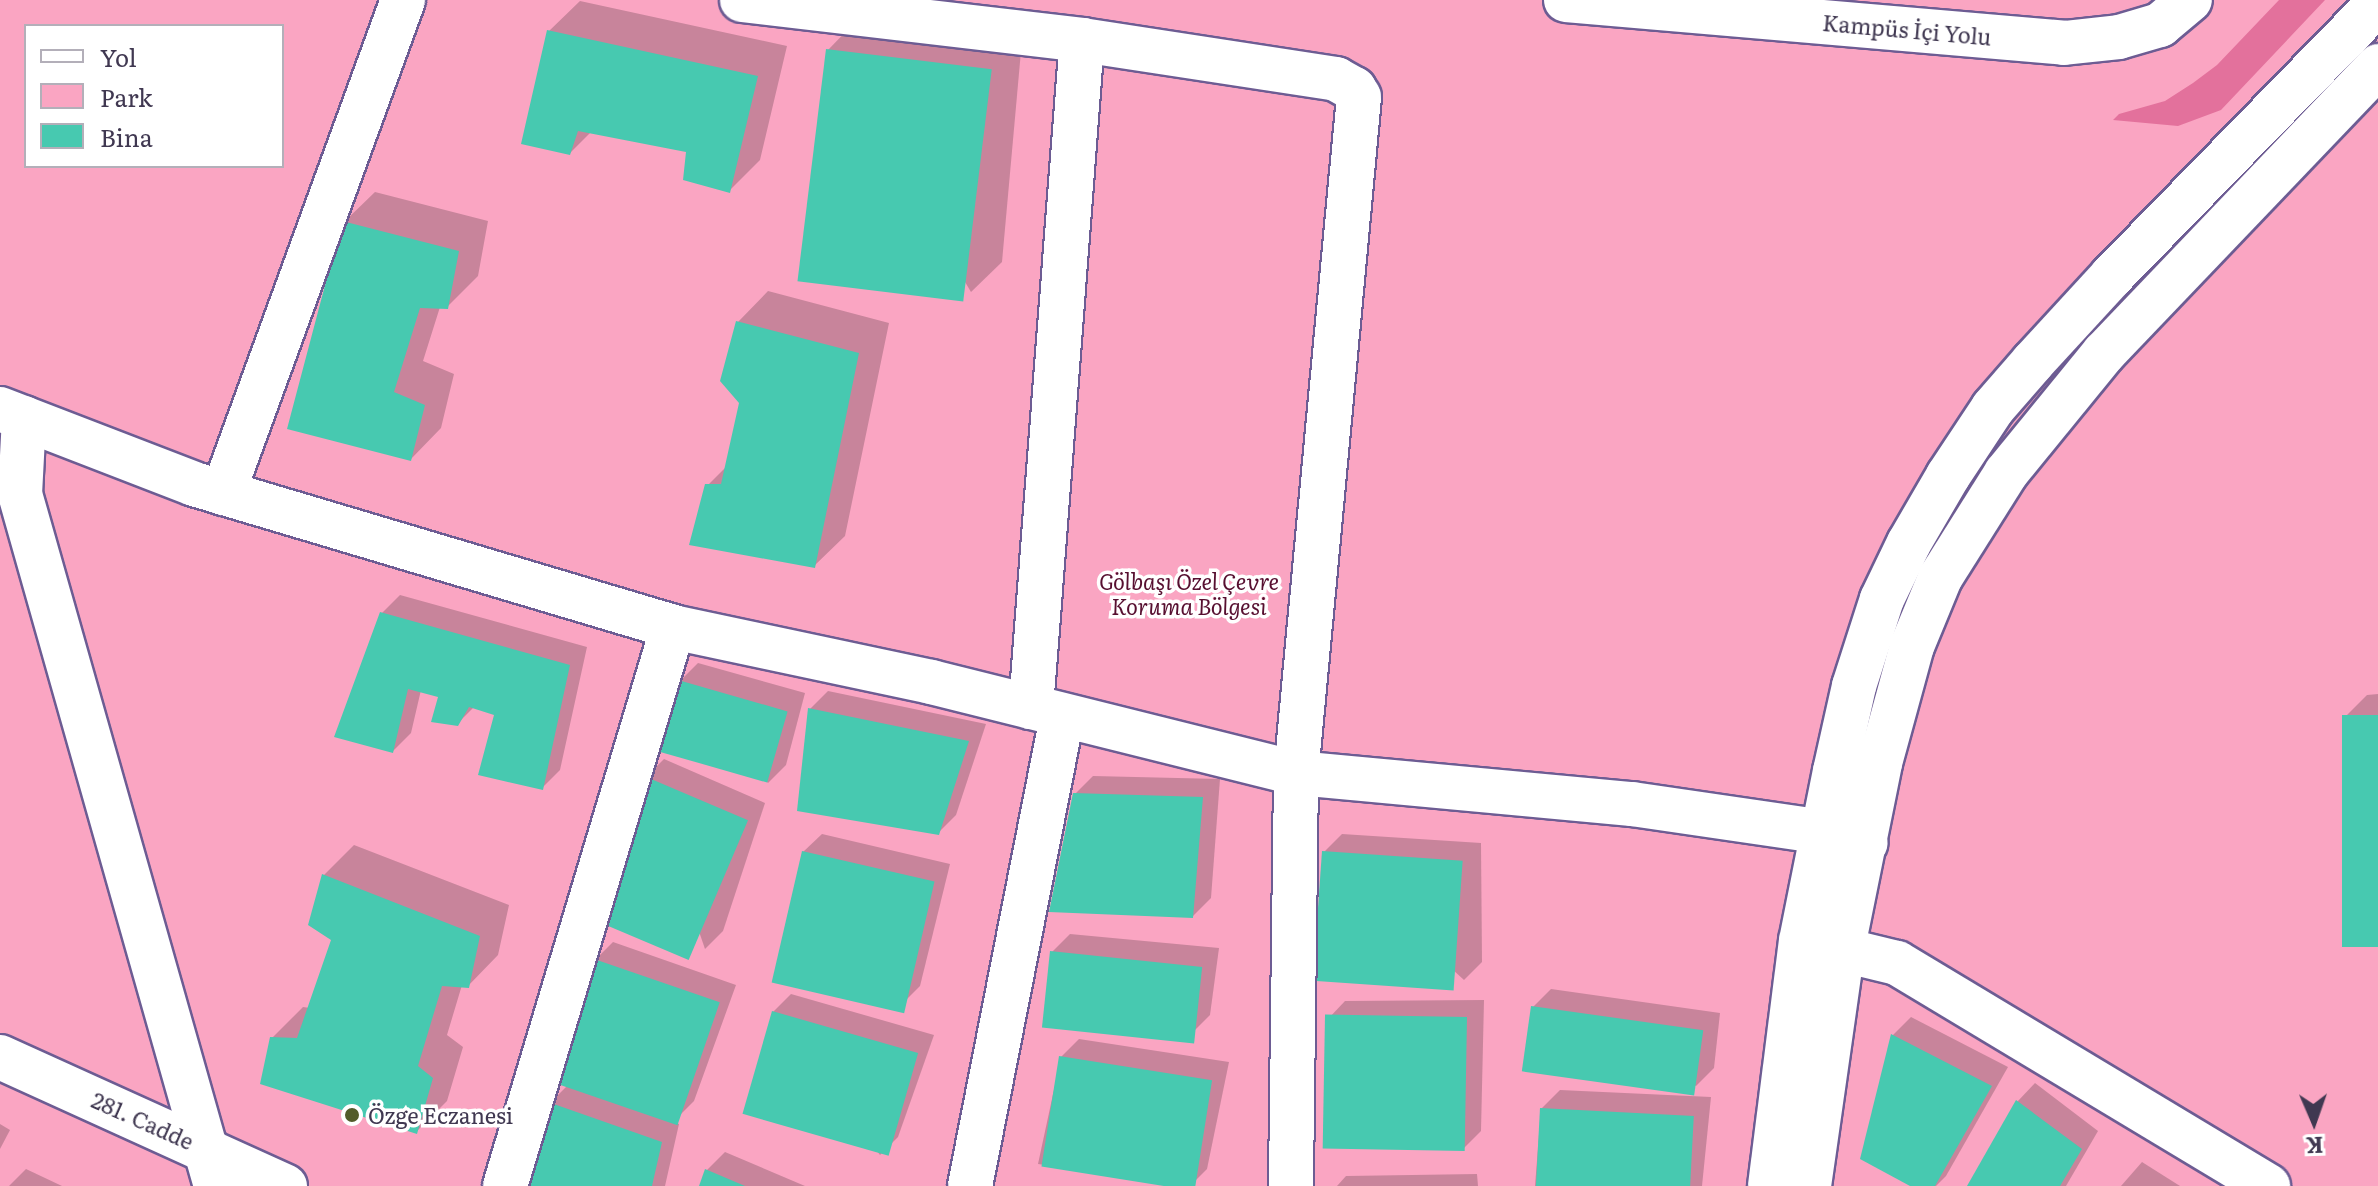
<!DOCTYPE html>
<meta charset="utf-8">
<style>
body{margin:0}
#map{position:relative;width:2378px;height:1186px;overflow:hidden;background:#e3d8fe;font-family:Literata,serif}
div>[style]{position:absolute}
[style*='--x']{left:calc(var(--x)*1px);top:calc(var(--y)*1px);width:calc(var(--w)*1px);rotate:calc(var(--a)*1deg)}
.green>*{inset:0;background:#faa5c2}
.forest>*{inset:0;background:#e3719c}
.shadow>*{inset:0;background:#0003}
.building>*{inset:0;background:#47c9b0;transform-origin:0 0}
.roads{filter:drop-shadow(2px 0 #6d5c93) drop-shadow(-2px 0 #6d5c93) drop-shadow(0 2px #6d5c93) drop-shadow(0 -2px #6d5c93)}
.minor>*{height:44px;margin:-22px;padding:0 22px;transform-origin:22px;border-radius:22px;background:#fff}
.dots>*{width:22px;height:22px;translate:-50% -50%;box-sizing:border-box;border:4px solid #fff;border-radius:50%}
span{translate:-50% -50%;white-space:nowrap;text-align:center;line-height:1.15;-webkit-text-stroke:7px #fff;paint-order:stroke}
.street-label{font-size:22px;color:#403851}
.park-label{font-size:22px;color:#570f30;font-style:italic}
.poi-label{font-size:22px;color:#403851}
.left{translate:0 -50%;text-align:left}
.legend{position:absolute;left:24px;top:24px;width:260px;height:144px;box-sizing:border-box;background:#fff;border:2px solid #b3afb9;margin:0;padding:10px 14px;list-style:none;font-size:24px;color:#403851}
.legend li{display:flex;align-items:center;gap:16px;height:40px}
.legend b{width:40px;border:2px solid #b3afb9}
.north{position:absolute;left:2274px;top:1082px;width:80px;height:80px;-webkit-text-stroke:6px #fff;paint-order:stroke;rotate:178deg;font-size:22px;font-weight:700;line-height:32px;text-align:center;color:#403851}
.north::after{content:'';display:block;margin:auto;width:28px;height:36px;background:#403851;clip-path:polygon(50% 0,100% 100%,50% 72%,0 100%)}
</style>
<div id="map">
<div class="green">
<i style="clip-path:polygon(evenodd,0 0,2378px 0,2378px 1186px,0 1186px,0 0,26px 26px,282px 26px,282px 166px,26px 166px,26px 26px)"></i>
</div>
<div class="forest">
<i style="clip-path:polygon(2279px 0,2325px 0,2221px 110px,2178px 126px,2113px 120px,2119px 114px,2165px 101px,2193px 83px,2217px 65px)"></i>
</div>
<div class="shadow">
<i style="clip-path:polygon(580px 1px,787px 46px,760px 160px,730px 190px,688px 150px,591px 132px,570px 153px,549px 31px)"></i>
<i style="clip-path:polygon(858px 19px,1022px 40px,1002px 262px,971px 292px,828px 50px)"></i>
<i style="clip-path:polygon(375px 192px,488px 221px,478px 276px,447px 307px,440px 307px,423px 361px,454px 374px,441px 428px,411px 459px,344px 222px)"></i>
<i style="clip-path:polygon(768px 291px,889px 323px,845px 536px,814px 566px,707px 486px,727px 466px,741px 403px,738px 322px)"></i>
<i style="clip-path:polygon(400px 595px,587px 647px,560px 770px,542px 788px,497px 713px,474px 707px,457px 724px,441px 695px,421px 690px,411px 733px,393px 751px,382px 613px)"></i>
<i style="clip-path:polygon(698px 663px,805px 693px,786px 765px,768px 783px,680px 681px)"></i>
<i style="clip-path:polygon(828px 691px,986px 724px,956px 815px,938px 833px,810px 709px)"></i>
<i style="clip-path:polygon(2378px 694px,2378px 945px,2344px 718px,2367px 695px)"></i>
<i style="clip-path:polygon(664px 759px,765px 803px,723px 931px,705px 949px,646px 777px)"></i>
<i style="clip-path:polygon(1093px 776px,1220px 779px,1211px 898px,1193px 916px,1075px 794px)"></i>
<i style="clip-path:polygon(822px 834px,950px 864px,920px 986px,902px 1004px,803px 852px)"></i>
<i style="clip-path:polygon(1342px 834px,1481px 843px,1482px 962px,1464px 980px,1324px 852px)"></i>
<i style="clip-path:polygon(354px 845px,509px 905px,498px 955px,468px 986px,462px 985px,447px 1035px,463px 1047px,447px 1101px,416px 1132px,272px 1038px,303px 1007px,310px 1008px,333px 939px,324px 875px)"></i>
<i style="clip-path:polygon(1070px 934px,1219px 948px,1210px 1015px,1192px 1033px,1052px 952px)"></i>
<i style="clip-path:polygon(613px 942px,736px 985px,694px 1101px,673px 1122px,679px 1124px,665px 1186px,526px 1186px,550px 1103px,568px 1085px,595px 960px)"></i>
<i style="clip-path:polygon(1551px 989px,1720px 1013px,1714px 1068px,1696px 1086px,1533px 1007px)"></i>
<i style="clip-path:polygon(791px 994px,934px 1035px,898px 1137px,880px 1155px,773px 1012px)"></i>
<i style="clip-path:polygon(1484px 1000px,1481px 1131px,1463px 1149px,1327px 1020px,1345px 1001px)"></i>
<i style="clip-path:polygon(1911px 1017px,2008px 1067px,1946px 1176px,1936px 1186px,1914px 1186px,1893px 1035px)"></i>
<i style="clip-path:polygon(1079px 1039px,1229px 1062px,1207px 1169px,1190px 1186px,1038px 1164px,1061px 1057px)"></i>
<i style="clip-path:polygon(2035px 1083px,2098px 1131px,2066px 1186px,1969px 1186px,2018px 1101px)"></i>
<i style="clip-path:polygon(1560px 1090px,1711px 1097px,1702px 1186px,1535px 1186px,1541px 1109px)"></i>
<i style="clip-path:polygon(0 1124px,10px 1130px,0 1149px)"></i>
<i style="clip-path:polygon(725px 1152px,805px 1186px,701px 1186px,707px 1170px)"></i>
<i style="clip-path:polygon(2142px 1162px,2180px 1186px,2121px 1186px)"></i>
<i style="clip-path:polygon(26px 1169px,62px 1186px,9px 1186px)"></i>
<i style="clip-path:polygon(1477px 1174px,1478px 1186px,1337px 1186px,1346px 1176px)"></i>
</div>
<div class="building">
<i style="clip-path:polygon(547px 30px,758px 76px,730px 193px,683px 180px,686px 152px,578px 131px,570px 155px,521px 144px)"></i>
<i style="left:826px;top:49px;width:167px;height:234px;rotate:7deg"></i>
<i style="clip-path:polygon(342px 221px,459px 251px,448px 309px,420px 308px,394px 392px,425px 405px,411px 461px,287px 429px)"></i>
<i style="clip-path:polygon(736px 321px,859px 353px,815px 568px,689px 545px,705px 484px,721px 484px,739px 403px,720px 381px)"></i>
<i style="clip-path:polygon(380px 612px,570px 665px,543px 790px,478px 775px,494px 715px,469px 707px,458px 726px,431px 722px,438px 697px,408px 689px,393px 753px,334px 737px)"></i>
<i style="left:678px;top:680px;width:114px;height:74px;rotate:16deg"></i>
<i style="clip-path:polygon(808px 708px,969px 741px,939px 835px,797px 811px)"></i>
<i style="left:2378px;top:715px;width:232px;height:36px;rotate:90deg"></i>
<i style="left:644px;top:776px;width:113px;height:152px;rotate:23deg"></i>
<i style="clip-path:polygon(1073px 793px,1203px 797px,1193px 918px,1049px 912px)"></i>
<i style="left:802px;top:851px;width:136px;height:135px;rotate:13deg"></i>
<i style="left:1322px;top:851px;width:141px;height:130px;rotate:4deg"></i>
<i style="clip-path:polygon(322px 874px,480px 936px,469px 988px,442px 986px,418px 1066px,433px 1078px,417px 1134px,260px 1084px,270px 1037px,297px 1038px,331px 940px,308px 925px)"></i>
<i style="left:1050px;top:951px;width:153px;height:77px;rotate:6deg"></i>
<i style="left:594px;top:959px;width:133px;height:130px;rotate:19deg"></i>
<i style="left:1531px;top:1006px;width:174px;height:66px;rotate:8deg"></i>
<i style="left:772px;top:1011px;width:152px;height:107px;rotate:16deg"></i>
<i style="left:1467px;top:1017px;width:134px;height:142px;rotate:91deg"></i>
<i style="clip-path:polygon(1891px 1034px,1992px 1086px,1935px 1186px,1910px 1186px,1860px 1159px)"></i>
<i style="left:1059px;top:1056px;width:155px;height:112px;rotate:9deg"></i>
<i style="clip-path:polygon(2016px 1100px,2082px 1149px,2060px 1186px,1967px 1186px)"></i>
<i style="clip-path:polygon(548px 1102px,662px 1142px,652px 1186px,524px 1186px)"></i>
<i style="left:1540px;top:1108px;width:154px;height:78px;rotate:3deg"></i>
<i style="clip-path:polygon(705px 1169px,745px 1186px,699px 1186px)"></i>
</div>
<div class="roads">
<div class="minor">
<i style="--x:742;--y:0;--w:342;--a:6.7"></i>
<i style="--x:1082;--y:40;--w:257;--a:8.7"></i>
<i style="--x:1336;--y:79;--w:21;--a:29"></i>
<i style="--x:1354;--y:89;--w:9;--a:58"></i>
<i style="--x:1359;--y:97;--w:679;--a:95.32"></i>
<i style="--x:1296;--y:773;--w:413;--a:90.7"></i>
<i style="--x:1566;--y:0;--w:500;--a:4.9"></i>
<i style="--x:2064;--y:43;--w:55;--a:-6.2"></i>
<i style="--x:2119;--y:37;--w:43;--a:-16.3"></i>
<i style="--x:2160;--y:25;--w:39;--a:-40"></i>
<i style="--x:0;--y:409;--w:208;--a:21.1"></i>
<i style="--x:194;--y:484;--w:500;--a:16.6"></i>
<i style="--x:673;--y:627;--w:264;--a:12"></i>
<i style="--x:931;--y:682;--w:376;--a:14"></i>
<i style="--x:1296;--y:773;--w:337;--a:5.3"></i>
<i style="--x:1632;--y:804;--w:194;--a:8.3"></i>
<i style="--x:1824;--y:832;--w:43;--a:14.7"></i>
<i style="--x:24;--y:418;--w:76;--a:93"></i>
<i style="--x:20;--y:494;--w:719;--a:74.19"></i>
<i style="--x:223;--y:493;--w:525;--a:-69.94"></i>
<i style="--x:1031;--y:707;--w:669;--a:-85.63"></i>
<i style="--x:1815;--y:943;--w:84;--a:13.7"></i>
<i style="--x:1897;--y:963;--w:433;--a:31"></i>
<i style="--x:0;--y:1057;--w:313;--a:24.4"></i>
<i style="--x:505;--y:1186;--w:584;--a:-73.27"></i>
<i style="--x:970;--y:1186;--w:479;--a:-78.9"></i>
<i style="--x:1770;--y:1186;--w:247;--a:-82.8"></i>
<i style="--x:1801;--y:941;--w:173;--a:-78.7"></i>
<i style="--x:1835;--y:771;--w:87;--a:-77.4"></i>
<i style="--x:1854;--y:686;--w:91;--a:-72.2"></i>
<i style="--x:1882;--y:599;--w:62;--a:-64.3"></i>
<i style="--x:1909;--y:543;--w:78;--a:-59.8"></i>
<i style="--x:1948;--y:476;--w:82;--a:-56.5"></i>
<i style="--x:1993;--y:408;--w:61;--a:-49"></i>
<i style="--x:2033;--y:362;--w:117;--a:-47.4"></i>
<i style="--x:2112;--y:276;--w:381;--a:-45.7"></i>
<i style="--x:1809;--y:1186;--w:241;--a:-81.9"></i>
<i style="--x:1843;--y:947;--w:188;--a:-78.6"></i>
<i style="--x:1880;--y:763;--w:121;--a:-74.7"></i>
<i style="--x:1912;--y:646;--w:74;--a:-67.6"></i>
<i style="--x:1940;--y:578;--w:124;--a:-57.8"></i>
<i style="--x:2006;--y:473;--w:155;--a:-50.8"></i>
<i style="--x:2104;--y:353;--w:397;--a:-46.3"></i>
</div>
</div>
<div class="dots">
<i style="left:352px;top:1115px;background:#525b2a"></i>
</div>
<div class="street-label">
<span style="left:1907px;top:29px;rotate:5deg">Kampüs İçi Yolu</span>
<span style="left:143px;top:1120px;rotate:24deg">281. Cadde</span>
</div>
<div class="park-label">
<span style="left:1189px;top:593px">Gölbaşı Özel Çevre<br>Koruma Bölgesi</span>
</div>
<div class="poi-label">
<span class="left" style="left:368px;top:1115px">Özge Eczanesi</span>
</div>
<ul class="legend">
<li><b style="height:10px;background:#fff"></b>Yol</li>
<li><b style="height:22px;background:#faa5c2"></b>Park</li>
<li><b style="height:22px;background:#47c9b0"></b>Bina</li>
</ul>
<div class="north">K</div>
</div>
